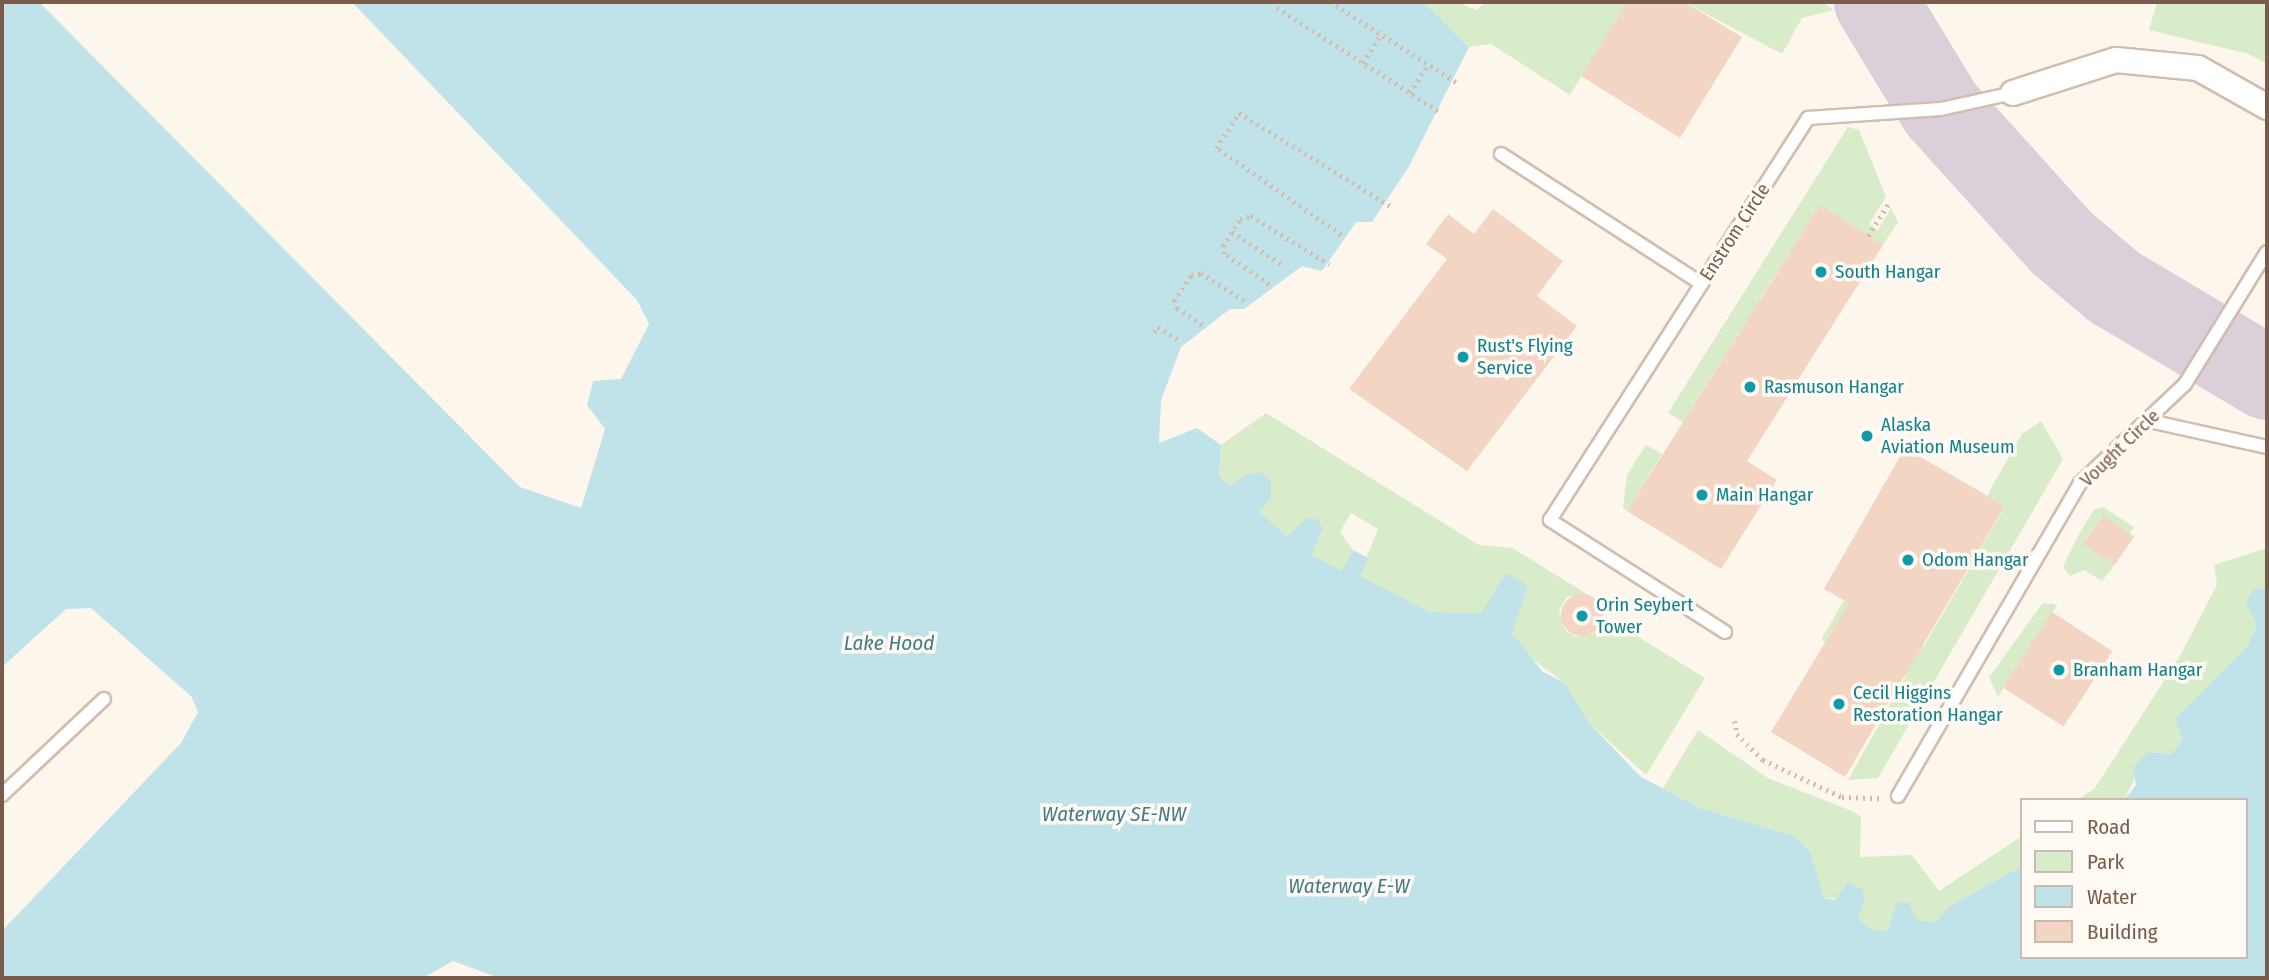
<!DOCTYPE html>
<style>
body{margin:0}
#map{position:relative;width:2269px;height:980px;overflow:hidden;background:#fdf6ec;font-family:"Fira Sans Condensed",sans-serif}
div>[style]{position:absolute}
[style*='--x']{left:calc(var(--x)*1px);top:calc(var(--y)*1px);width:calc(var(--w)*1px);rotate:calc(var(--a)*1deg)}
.green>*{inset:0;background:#d8ecc9}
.water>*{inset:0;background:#bfe3e8}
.taxiway>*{height:84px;margin:-42px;padding:0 42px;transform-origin:42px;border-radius:42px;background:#dbcfda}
.building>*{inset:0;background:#f3d5c3;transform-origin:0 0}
.round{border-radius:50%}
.path>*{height:4.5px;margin-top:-2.25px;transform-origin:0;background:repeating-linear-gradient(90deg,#d9b8a5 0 2px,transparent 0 7px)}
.roads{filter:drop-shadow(2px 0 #d1beb0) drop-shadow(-2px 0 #d1beb0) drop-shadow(0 2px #d1beb0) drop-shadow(0 -2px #d1beb0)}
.service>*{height:12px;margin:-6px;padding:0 6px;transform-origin:6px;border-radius:6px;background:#fff}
.minor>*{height:24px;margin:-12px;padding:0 12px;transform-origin:12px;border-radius:12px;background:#fff}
.dots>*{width:19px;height:19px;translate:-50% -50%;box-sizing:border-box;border:4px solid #fffaf3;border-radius:50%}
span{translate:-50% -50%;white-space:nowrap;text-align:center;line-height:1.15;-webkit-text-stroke:7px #fffaf3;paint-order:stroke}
.street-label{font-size:19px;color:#7a5c4d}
.culture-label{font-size:19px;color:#0d838f}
.left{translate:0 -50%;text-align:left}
.water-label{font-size:21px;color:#437c86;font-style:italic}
.frame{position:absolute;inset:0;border:4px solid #7a5c4d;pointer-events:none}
.legend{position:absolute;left:2020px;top:798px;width:228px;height:161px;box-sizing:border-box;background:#fffaf3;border:2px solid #cabbb1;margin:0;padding:9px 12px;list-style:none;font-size:21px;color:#7a5c4d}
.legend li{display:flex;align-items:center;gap:14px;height:35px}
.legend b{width:35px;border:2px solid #cabbb1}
</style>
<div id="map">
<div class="green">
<i style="clip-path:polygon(1423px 2px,1456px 2px,1476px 10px,1486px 2px,1627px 2px,1570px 95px,1491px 44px,1469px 47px)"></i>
<i style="clip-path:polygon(1684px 2px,1823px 2px,1833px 10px,1802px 18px,1782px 54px)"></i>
<i style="clip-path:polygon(2157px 2px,2267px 2px,2267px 64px,2249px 54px,2149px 30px)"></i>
<i style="clip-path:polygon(1848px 127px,1859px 130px,1886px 197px,1869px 224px,1878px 230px,1891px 208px,1898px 222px,1883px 245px,1820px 206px,1760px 299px,1802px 326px,1789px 345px,1748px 319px,1688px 414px,1726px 448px,1668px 413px)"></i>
<i style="clip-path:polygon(1266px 413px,1479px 545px,1512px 548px,1587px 594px,1567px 597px,1559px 610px,1565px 630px,1576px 637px,1597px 632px,1609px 619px,1705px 678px,1646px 775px,1589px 723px,1566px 684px,1524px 653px,1512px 632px,1528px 586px,1481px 613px,1430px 612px,1359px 576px,1378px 529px,1351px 513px,1340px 532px,1353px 550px,1342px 570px,1312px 555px,1323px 530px,1307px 518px,1287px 537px,1230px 487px,1219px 476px,1221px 445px)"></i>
<i style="clip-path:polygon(2041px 421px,2063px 459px,1878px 778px,1848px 780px,1906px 676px,1832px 631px,1825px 643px,1822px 638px,1844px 600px,1924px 646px,2005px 507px,1988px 496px,1991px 488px,2022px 434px)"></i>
<i style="clip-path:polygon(1646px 445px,1662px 454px,1627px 511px,1623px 508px,1627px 475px)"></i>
<i style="clip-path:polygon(2103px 507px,2134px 527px,2129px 534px,2103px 515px,2083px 543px,2114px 566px,2102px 581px,2084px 570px,2070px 576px,2063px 567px,2078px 536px,2094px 509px)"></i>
<i style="clip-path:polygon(2267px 548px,2267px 587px,2253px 590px,2257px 624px,2247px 647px,2175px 719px,2182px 740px,2172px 754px,2148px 752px,2124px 800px,2077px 800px,2095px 788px,2180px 656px,2217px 585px,2214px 565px)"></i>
<i style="clip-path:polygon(2043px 603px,2057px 605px,1998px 697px,1989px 677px)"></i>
<i style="clip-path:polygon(1698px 730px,1768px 778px,1852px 811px,1861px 817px,1860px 857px,1912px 855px,1939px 891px,2022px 836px,2022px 866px,1950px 906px,1934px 924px,1917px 920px,1897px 904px,1887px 931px,1869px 929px,1858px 918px,1865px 901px,1824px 898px,1811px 853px,1795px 836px,1703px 809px,1663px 788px)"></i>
</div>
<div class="water">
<i style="clip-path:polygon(2px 2px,39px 2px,520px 487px,581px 508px,605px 429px,587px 405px,593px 381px,621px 379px,649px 324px,637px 300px,352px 2px,1423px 2px,1469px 47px,1408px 168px,1372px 222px,1356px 222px,1322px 271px,1302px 266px,1244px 309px,1230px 309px,1181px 347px,1161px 400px,1159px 443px,1197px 428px,1221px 445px,1219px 476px,1230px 486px,1245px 475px,1261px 472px,1271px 480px,1271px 498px,1259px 512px,1287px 536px,1307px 518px,1317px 519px,1323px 529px,1312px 555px,1342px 570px,1353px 550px,1368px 558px,1360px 576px,1430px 612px,1481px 613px,1506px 573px,1528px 586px,1512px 633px,1542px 671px,1566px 684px,1589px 723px,1641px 777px,1703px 809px,1795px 836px,1811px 853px,1824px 898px,1835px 900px,1847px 883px,1862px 889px,1865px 901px,1858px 918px,1869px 929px,1887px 931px,1897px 903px,1908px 902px,1917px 920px,1934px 923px,1950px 906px,2022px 866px,2022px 957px,2246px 957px,2246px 800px,2124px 800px,2136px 785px,2133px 768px,2148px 752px,2172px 754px,2182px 740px,2175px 719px,2247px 647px,2257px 624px,2246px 602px,2253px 590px,2267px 587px,2267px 978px,499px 978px,453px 961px,423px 978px,2px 978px,2px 931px,181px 743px,198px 712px,191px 696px,91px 608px,66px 609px,2px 667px)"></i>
</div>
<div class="taxiway">
<i style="--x:1876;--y:2;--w:125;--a:58.7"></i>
<i style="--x:1941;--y:109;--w:179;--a:47.9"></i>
<i style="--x:2061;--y:242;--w:70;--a:40.3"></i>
<i style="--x:2114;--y:287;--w:178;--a:30.7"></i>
</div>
<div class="building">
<i style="clip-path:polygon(1627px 2px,1684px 2px,1742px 37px,1680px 138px,1581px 76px)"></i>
<i style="clip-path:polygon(1820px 205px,1883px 245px,1747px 461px,1777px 480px,1721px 569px,1627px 511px)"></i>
<i style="clip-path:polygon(1493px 209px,1563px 261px,1537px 296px,1577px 326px,1467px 471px,1349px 389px,1447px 259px,1426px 244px,1448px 214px,1474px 234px)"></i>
<i style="clip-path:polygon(1905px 448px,2005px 506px,1845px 777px,1771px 732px,1849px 603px,1824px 589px)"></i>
<i style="left:2103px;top:515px;width:38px;height:35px;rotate:35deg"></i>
<i class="round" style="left:1561px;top:594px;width:42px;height:42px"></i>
<i style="left:2052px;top:612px;width:72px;height:90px;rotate:33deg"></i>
</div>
<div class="path">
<i style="--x:1281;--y:2;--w:7;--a:124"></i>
<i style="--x:1277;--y:8;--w:196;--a:32.5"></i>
<i style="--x:1330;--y:2;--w:153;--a:32.4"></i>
<i style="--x:1363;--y:63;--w:34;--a:-58"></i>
<i style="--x:1410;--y:93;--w:34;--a:-58"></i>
<i style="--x:1232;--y:232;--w:59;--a:33.1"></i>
<i style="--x:1341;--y:235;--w:152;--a:-145.2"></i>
<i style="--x:1216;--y:148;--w:42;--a:-56.7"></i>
<i style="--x:1239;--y:113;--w:177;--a:31.6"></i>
<i style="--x:1868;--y:236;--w:39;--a:-58"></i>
<i style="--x:1269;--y:284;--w:54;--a:-146.3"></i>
<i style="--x:1224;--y:254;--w:8;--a:-97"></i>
<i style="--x:1223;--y:246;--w:32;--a:-58"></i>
<i style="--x:1240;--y:219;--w:11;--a:-15"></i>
<i style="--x:1251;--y:216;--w:92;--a:31.6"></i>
<i style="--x:1202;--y:325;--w:30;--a:-147"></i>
<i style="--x:1177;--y:309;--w:9;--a:-111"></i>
<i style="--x:1174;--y:301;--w:31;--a:-57"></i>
<i style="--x:1191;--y:275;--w:10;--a:-11"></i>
<i style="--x:1201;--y:273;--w:54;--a:32.8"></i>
<i style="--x:1154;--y:332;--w:6;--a:-51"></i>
<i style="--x:1158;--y:327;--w:26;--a:32"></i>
<i style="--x:1735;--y:721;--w:13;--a:81"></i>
<i style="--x:1737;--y:734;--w:37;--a:45"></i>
<i style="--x:1763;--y:760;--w:87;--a:25.1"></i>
<i style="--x:1842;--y:797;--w:38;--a:2"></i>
</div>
<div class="roads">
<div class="service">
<i style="--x:1501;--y:154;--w:239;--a:32.9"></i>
<i style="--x:2149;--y:421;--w:121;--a:12.4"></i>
<i style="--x:1725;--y:632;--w:208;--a:-147.4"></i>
<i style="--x:1550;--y:520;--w:478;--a:-57.3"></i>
<i style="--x:1808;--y:118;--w:133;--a:-3.9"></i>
<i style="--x:1941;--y:109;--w:74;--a:-12.5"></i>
<i style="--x:2;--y:795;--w:140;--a:-43.3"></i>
<i style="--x:1898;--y:796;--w:362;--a:-59.8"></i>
<i style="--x:2080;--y:483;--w:144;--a:-43.3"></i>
<i style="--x:2185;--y:384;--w:155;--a:-58.2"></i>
</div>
<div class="minor">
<i style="--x:2013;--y:93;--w:108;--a:-17.8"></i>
<i style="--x:2116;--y:60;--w:82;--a:5.6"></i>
<i style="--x:2198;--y:68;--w:79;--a:29.5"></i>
</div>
</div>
<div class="dots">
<i style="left:1821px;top:272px;background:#0f9aa8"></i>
<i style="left:1463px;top:357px;background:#0f9aa8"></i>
<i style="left:1750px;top:387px;background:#0f9aa8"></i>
<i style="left:1867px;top:436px;background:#0f9aa8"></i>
<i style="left:1702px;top:495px;background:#0f9aa8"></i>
<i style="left:1908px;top:560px;background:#0f9aa8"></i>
<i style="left:1582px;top:616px;background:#0f9aa8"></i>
<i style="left:2059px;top:670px;background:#0f9aa8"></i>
<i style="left:1839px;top:704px;background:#0f9aa8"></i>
</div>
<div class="street-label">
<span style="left:1735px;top:232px;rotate:-57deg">Enstrom Circle</span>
<span style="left:2120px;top:448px;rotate:-44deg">Vought Circle</span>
</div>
<div class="culture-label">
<span class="left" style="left:1835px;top:272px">South Hangar</span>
<span class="left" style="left:1477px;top:357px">Rust's Flying<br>Service</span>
<span class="left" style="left:1764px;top:387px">Rasmuson Hangar</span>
<span class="left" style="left:1881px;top:436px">Alaska<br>Aviation Museum</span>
<span class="left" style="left:1716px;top:495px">Main Hangar</span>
<span class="left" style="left:1922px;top:560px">Odom Hangar</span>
<span class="left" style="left:1596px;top:616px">Orin Seybert<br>Tower</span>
<span class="left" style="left:2073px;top:670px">Branham Hangar</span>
<span class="left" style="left:1853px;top:704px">Cecil Higgins<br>Restoration Hangar</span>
</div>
<div class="water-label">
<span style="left:889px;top:643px">Lake Hood</span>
<span style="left:1114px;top:814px">Waterway SE-NW</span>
<span style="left:1349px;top:886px">Waterway E-W</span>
</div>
<div class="frame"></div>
<ul class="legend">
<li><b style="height:9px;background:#fff"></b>Road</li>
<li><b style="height:19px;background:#d8ecc9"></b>Park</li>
<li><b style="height:19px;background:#bfe3e8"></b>Water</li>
<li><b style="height:19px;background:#f3d5c3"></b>Building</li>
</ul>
</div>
